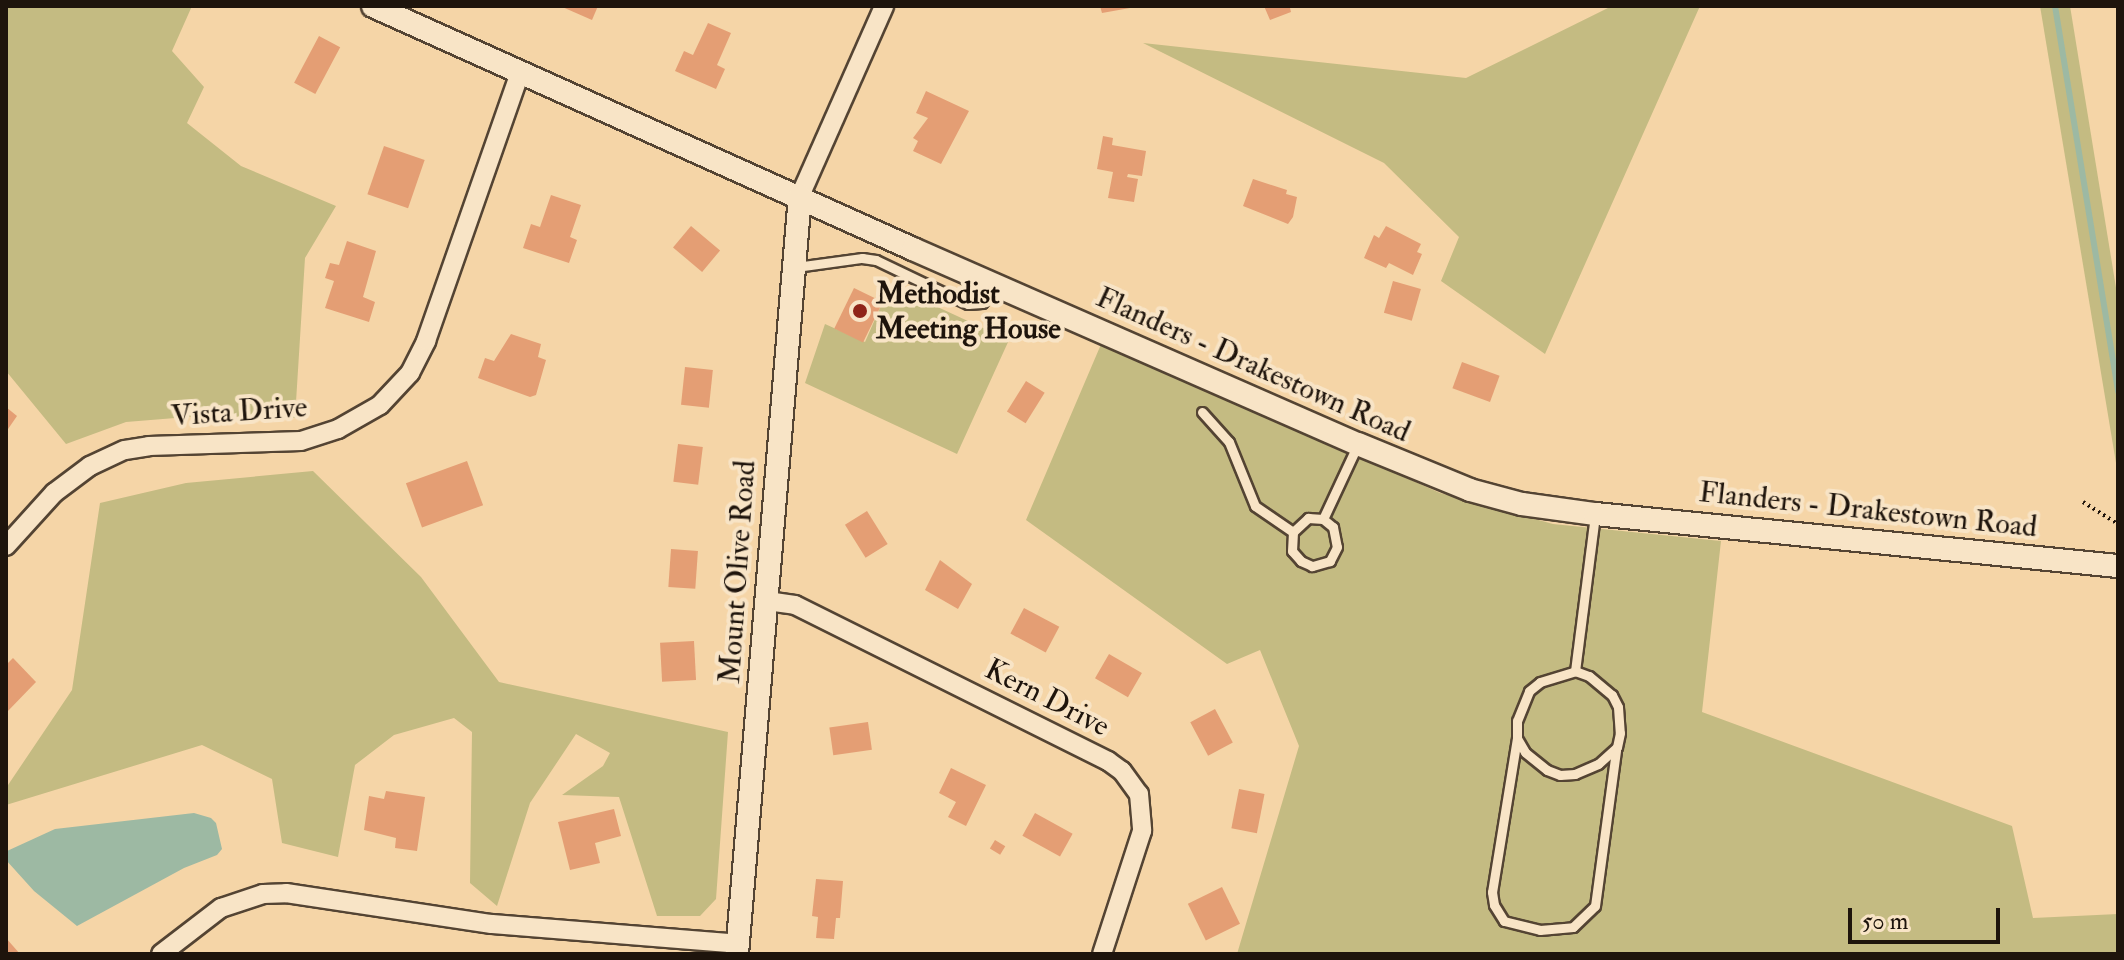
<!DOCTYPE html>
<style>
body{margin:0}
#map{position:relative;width:2124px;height:960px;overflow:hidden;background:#f5d5a7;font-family:"IM FELL Double Pica",serif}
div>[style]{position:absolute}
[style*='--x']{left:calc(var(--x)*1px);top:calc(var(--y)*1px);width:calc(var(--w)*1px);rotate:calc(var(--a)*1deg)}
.green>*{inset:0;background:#c4bb82}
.water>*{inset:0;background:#9db9a3}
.stream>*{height:6px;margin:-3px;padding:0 3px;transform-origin:3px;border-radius:3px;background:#9db9a3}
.building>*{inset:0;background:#e49e74;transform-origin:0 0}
.path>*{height:4px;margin-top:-2px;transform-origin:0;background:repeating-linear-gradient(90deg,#1e140c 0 2px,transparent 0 6px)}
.roads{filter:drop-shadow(2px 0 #544433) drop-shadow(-2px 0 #544433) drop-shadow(0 2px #544433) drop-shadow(0 -2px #544433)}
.service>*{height:9px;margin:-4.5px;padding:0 4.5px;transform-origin:4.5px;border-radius:4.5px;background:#f8e4c6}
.minor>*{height:18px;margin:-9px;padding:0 9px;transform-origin:9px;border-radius:9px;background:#f8e4c6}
.tertiary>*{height:22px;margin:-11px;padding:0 11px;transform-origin:11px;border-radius:11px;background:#f8e4c6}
.dots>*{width:22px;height:22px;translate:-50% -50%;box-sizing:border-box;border:4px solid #f8e4c6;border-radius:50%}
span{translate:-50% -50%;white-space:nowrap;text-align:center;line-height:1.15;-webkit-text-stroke:8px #f8e4c6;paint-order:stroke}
.poi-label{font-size:30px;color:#1e140c;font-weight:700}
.left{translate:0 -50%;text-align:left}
.street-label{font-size:30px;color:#1e140c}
.frame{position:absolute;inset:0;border:8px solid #1e140c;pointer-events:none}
.scale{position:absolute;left:1848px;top:908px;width:152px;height:36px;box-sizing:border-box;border:4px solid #1e140c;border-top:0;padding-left:10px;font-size:24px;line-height:28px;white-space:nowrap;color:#1e140c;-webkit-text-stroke:6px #f8e4c6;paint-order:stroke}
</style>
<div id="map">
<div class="green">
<i style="clip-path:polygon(6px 6px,192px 6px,172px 51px,204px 87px,187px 123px,241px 166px,336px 206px,305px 258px,295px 418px,200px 416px,126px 422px,66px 444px,6px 371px)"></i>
<i style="clip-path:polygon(1612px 6px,1700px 6px,1545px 354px,1441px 281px,1459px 237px,1384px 163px,1143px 43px,1466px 78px)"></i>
<i style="clip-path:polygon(2040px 6px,2070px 6px,2118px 300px,2118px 475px)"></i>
<i style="clip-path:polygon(890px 285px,1009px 340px,957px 454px,805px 383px,825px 324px,865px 342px)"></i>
<i style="clip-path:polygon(1102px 342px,1440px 493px,1553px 524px,1721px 541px,1702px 712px,2012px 826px,2033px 918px,2118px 914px,2118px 954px,1237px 954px,1299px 746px,1260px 650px,1227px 664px,1026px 520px)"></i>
<i style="clip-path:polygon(313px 471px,421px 577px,499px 682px,728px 732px,716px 899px,700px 916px,657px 916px,619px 797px,562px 795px,603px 766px,610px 753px,576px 734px,530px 803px,497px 906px,470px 883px,472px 732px,454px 718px,394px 735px,355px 765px,338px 857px,282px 843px,272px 779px,202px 745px,6px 805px,6px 788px,72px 690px,100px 503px,186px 483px)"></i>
</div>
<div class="water">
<i style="clip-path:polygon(194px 813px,211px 818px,216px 823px,222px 849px,217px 855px,184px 868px,77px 926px,34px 891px,6px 860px,7px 851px,55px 829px)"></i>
</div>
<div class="stream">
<i style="--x:2055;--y:6;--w:391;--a:80.7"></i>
</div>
<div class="building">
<i style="clip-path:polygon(560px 6px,598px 6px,592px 20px)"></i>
<i style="clip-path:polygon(1100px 6px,1129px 6px,1130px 8px,1102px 13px)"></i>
<i style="clip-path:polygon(1264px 6px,1295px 6px,1290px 8px,1291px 12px,1270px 20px)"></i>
<i style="clip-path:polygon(708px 23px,731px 33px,717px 65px,725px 69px,716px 89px,675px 71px,684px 51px,693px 55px)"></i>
<i style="left:319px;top:36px;width:24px;height:53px;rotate:28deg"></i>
<i style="clip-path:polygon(926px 91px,969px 111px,941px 164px,913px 151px,918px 141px,913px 138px,928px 118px,916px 113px)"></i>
<i style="clip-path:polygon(1103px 136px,1113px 138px,1112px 145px,1146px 151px,1142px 176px,1128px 174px,1127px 177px,1138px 179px,1134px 202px,1108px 198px,1113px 172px,1097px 169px)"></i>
<i style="left:384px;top:146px;width:43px;height:51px;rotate:19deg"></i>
<i style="clip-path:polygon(1253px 179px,1287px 190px,1286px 194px,1297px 197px,1293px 217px,1288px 224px,1243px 206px)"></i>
<i style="clip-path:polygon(551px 195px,581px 205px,570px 237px,577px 240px,569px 263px,523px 248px,531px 224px,540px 227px)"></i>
<i style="left:691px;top:226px;width:38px;height:28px;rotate:40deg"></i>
<i style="clip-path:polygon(1386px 226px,1421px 244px,1417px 252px,1422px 254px,1413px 275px,1389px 263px,1386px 268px,1364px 258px,1374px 235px,1379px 238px)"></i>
<i style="clip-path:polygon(347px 241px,376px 251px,363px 297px,375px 302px,369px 322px,325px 308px,334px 281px,325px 278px,330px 263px,339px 265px)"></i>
<i style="left:1393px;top:281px;width:29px;height:33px;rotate:16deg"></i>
<i style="left:854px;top:288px;width:32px;height:45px;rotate:26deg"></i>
<i style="clip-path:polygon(511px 334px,541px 344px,538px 357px,546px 360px,536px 395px,530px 397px,478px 378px,485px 358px,494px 361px)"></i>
<i style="left:1462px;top:362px;width:40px;height:28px;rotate:20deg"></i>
<i style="left:685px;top:367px;width:28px;height:38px;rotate:6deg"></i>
<i style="left:1026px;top:381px;width:22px;height:36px;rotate:32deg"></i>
<i style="clip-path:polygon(6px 407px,17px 416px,6px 432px)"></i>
<i style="left:678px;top:444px;width:25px;height:38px;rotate:7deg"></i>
<i style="left:467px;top:461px;width:47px;height:65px;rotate:70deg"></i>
<i style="left:867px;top:511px;width:39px;height:26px;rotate:58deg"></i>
<i style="left:671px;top:549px;width:27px;height:38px;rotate:4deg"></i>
<i style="clip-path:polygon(940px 560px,972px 584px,958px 609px,925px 590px)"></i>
<i style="left:1024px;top:608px;width:40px;height:29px;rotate:28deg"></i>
<i style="left:694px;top:641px;width:39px;height:34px;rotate:87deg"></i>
<i style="left:1109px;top:654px;width:38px;height:28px;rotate:30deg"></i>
<i style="clip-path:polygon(13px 658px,36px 682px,6px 713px,6px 665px)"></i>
<i style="left:1215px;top:709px;width:38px;height:28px;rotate:62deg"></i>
<i style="left:868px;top:722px;width:28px;height:39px;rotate:82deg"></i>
<i style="clip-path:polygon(951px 768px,986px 785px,966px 826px,948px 817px,956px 802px,939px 793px)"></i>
<i style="left:1239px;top:789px;width:26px;height:40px;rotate:11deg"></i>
<i style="clip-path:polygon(386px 791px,425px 797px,417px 851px,395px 848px,396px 838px,364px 830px,369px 796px,384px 799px)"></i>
<i style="clip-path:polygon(614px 809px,621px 836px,595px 843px,600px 863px,570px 870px,558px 822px)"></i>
<i style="left:1035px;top:813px;width:43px;height:26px;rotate:29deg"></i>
<i style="left:995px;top:840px;width:12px;height:10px;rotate:31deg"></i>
<i style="clip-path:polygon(816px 879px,843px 881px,840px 918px,836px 918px,834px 939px,816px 938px,818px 917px,812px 916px)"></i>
<i style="left:1222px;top:887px;width:41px;height:38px;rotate:64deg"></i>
<i style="clip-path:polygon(6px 938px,20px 954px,6px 954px)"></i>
</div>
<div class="path">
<i style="--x:2083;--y:502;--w:41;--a:32.2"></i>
</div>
<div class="roads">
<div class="service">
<i style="--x:796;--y:267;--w:67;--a:-7.8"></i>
<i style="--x:862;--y:258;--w:14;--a:8"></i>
<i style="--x:876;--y:260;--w:102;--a:25.6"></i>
<i style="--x:968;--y:304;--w:14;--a:-4"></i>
<i style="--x:982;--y:303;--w:23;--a:-50"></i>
<i style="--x:1202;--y:412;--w:40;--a:48"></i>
<i style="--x:1229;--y:442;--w:69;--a:67.9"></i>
<i style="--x:1255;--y:506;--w:46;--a:34.4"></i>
<i style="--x:1323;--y:519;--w:13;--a:39"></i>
<i style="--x:1333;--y:527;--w:20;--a:79"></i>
<i style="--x:1337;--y:547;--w:16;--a:117"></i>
<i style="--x:1330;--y:561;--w:19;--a:164"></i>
<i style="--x:1312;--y:566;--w:12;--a:-156"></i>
<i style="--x:1301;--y:561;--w:13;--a:-132"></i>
<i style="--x:1292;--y:551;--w:19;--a:-87"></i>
<i style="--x:1293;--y:532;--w:21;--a:-43"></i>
<i style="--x:1308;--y:518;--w:15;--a:4"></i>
<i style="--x:1323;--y:519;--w:83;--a:-65"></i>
<i style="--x:1575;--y:671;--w:15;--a:20"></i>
<i style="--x:1589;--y:676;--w:30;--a:40"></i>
<i style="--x:1612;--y:695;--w:13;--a:63"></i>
<i style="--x:1618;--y:707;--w:26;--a:86"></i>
<i style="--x:1620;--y:733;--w:14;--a:102"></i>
<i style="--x:1617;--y:747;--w:25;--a:138"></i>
<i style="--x:1598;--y:764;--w:25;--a:157"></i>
<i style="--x:1575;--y:774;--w:15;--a:176"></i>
<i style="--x:1560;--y:775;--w:14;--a:-159"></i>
<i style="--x:1547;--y:770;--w:28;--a:-141"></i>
<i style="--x:1525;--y:752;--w:16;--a:-120"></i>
<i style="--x:1517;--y:738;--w:17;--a:-90"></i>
<i style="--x:1517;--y:721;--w:32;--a:-68"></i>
<i style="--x:1529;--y:691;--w:14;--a:-39"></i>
<i style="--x:1540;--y:682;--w:37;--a:-17"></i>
<i style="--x:1575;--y:671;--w:158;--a:-82.7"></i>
<i style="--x:1517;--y:738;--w:156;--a:99.2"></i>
<i style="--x:1492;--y:892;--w:13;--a:81"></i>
<i style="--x:1494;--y:905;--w:19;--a:58"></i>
<i style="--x:1504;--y:921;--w:37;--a:14"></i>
<i style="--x:1540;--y:930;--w:33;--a:-5"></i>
<i style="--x:1573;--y:927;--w:30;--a:-44"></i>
<i style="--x:1595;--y:906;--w:157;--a:-82.3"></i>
</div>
<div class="minor">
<i style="--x:800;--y:196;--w:208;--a:-66.1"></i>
<i style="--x:6;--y:546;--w:72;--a:-47.8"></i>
<i style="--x:54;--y:493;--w:45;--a:-36.9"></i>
<i style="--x:90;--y:466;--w:38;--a:-25"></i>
<i style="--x:125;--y:450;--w:24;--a:-9"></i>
<i style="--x:149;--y:446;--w:152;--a:-1.9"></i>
<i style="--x:301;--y:441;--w:39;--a:-18"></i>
<i style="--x:338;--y:429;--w:48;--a:-29.7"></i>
<i style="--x:380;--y:405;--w:44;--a:-46.8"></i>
<i style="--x:410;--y:373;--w:36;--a:-63"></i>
<i style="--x:426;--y:341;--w:285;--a:-70.7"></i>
<i style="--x:767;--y:601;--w:28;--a:8"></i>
<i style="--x:795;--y:605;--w:350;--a:26.5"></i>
<i style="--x:1108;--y:761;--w:17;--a:36"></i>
<i style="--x:1122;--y:771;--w:29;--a:54"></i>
<i style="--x:1139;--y:794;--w:37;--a:85"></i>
<i style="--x:1142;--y:831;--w:129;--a:108"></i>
<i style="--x:161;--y:954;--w:76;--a:-37.5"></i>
<i style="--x:221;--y:908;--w:44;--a:-18.4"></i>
<i style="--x:263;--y:894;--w:23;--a:-2"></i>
<i style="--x:286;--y:893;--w:208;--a:8.6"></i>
<i style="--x:492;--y:924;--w:247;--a:4.6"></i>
</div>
<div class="tertiary">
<i style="--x:373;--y:6;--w:592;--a:24.23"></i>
<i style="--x:913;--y:249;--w:486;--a:23.7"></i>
<i style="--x:1358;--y:444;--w:121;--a:22.3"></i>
<i style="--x:1470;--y:490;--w:54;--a:15.1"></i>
<i style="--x:1522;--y:504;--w:74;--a:7.8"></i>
<i style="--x:1595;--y:514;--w:526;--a:5.68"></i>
<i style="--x:737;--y:954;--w:761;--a:-85.25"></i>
</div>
</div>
<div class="dots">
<i style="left:860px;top:311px;background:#8f2418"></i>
</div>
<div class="poi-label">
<span class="left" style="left:876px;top:311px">Methodist<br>Meeting House</span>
</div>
<div class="street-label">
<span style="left:1253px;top:365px;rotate:24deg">Flanders - Drakestown Road</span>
<span style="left:239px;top:412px;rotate:-4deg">Vista Drive</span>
<span style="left:1868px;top:510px;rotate:6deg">Flanders - Drakestown Road</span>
<span style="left:738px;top:572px;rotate:-86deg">Mount Olive Road</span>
<span style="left:1047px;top:698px;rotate:27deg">Kern Drive</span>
</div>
<div class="frame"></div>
<div class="scale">50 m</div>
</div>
